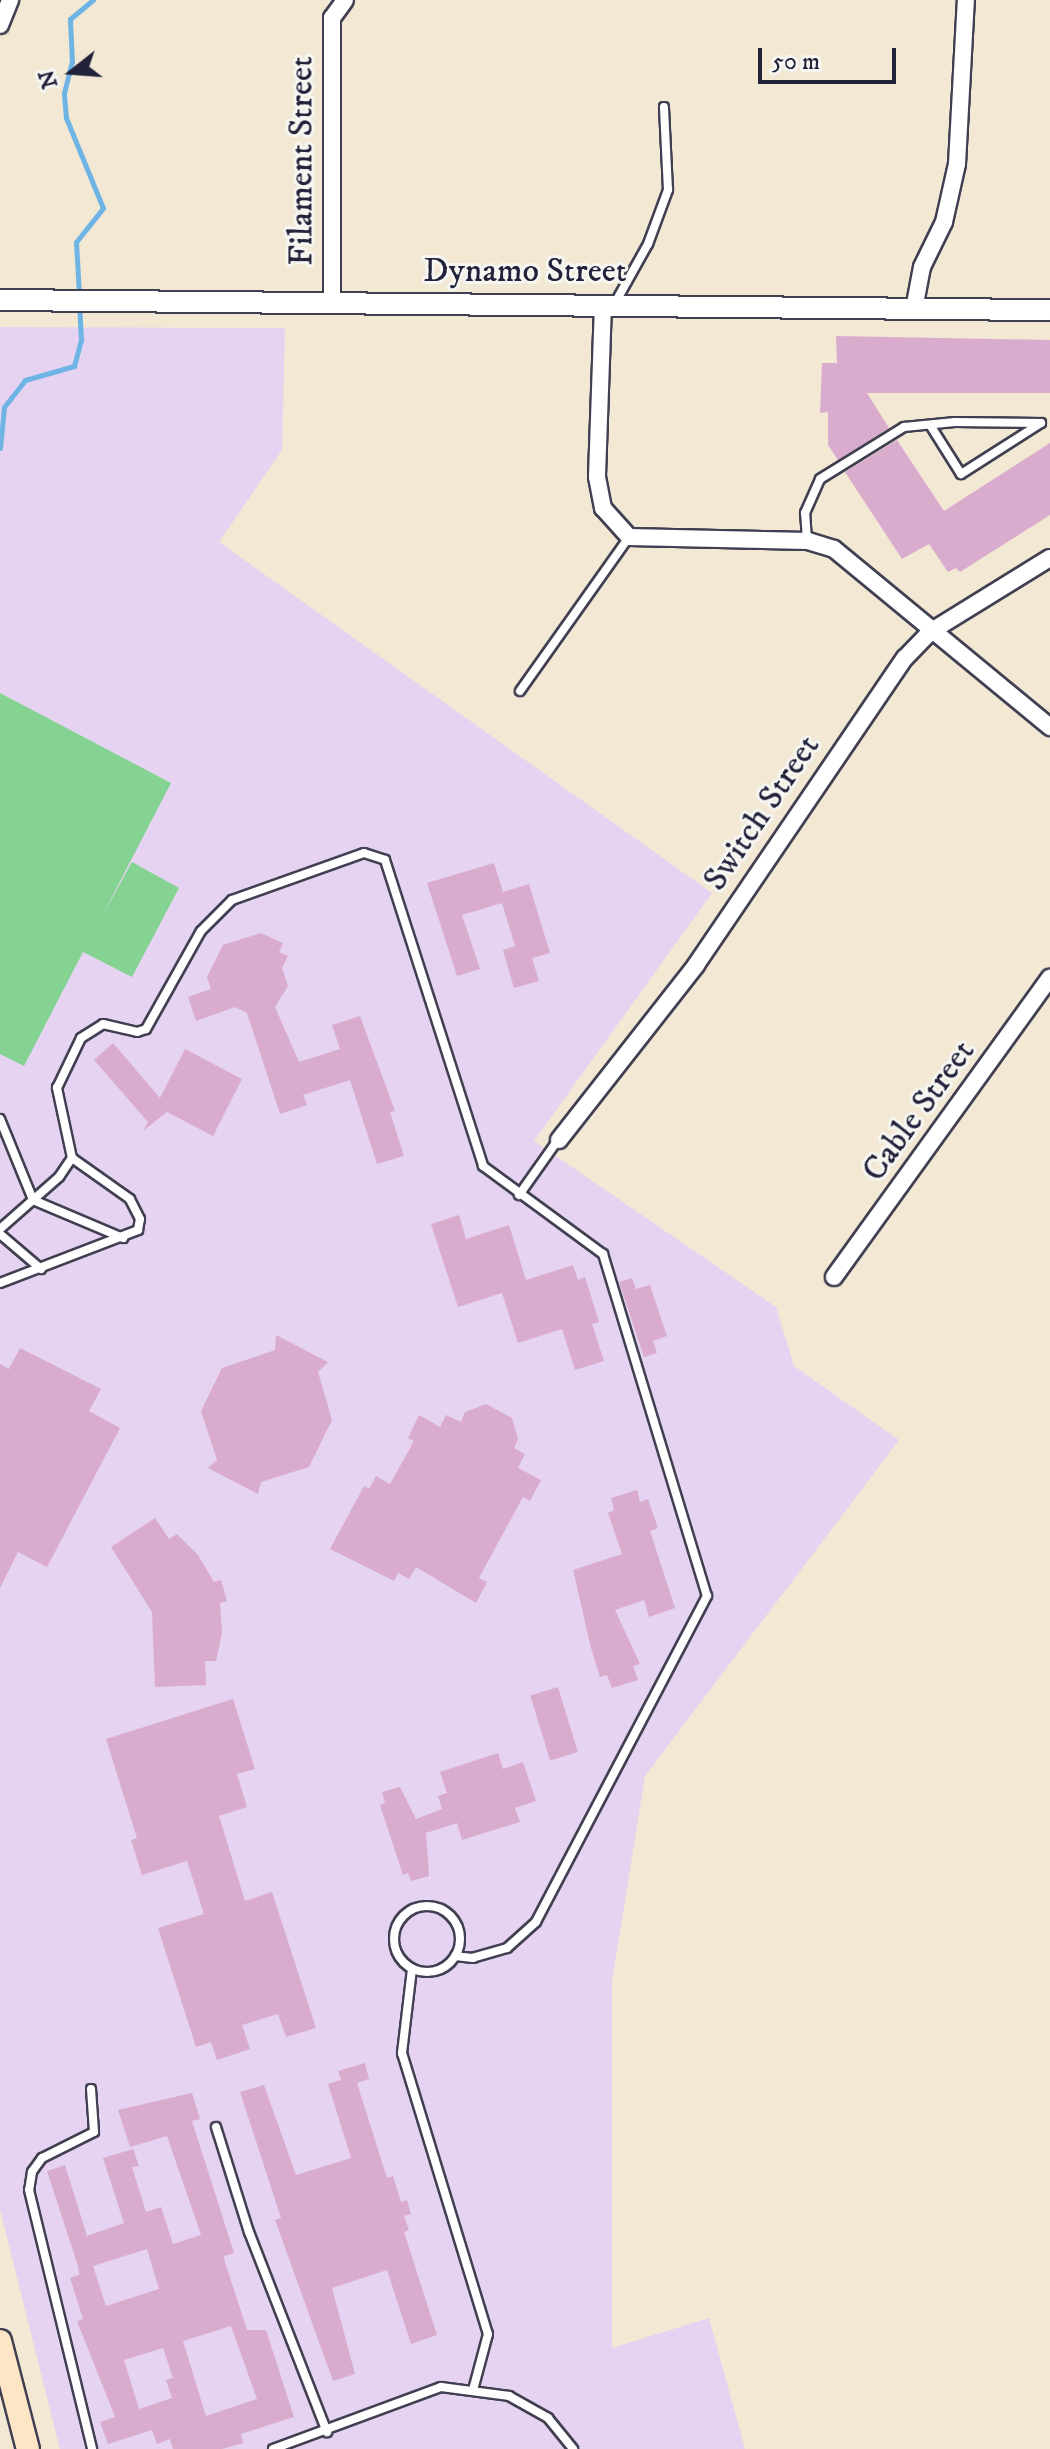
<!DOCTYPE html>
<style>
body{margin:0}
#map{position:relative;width:1050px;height:2449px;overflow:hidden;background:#f2e8d4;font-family:"IM FELL DW Pica",serif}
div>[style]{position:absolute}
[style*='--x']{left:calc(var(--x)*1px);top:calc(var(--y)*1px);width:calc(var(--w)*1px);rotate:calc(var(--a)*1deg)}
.built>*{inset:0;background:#e5d3f1}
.green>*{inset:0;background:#85d392}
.stream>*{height:5px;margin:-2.5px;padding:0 2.5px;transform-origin:2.5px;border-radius:2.5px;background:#6eb4e5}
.building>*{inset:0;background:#d9accd;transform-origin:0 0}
.roads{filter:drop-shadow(2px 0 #414052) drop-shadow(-2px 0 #414052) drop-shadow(0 2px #414052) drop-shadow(0 -2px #414052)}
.service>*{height:8px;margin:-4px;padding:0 4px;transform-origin:4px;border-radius:4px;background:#fff}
.service>.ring{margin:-4px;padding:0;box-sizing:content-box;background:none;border:8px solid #fff;border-radius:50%}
.minor>*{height:16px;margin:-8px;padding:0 8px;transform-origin:8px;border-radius:8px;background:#fff}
.tertiary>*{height:20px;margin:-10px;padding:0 10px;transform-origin:10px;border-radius:10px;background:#fff}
.secondary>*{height:22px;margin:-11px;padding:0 11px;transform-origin:11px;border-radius:11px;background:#fee5c5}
span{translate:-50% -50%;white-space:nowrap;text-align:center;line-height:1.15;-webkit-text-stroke:6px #f6f6f2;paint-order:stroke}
.street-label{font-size:34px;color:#22223b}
.north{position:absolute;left:32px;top:32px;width:80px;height:80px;-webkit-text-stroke:6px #f6f6f2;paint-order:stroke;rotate:253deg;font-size:22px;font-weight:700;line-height:32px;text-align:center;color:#22223b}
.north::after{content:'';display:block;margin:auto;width:28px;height:36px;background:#22223b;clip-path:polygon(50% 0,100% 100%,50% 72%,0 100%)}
.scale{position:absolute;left:758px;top:48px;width:138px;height:36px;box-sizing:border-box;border:4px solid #22223b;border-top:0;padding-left:10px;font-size:24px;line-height:28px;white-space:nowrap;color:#22223b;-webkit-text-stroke:6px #f6f6f2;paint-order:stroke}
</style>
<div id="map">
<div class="built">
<i style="clip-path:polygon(0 327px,285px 328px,282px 450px,219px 542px,712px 893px,534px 1141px,776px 1307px,794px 1366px,899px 1440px,645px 1776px,612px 1982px,612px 2348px,709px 2318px,745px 2449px,60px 2449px,0 2209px)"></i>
</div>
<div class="green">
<i style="clip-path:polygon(0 693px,171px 783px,101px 918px,132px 862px,179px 888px,132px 977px,83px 952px,24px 1066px,0 1054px)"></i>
</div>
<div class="stream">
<i style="--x:79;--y:294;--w:52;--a:-93.3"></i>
<i style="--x:76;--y:242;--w:43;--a:-51.5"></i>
<i style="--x:103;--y:208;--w:97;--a:-112.3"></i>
<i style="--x:66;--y:118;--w:25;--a:-95"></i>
<i style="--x:64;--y:93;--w:32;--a:-76"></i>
<i style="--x:72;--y:62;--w:43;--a:-92.7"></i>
<i style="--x:70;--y:19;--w:30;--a:-40"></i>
<i style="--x:0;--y:448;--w:41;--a:-84.4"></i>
<i style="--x:4;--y:407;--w:34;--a:-52"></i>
<i style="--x:25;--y:380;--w:51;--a:-15.9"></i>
<i style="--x:74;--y:366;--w:27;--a:-75"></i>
<i style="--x:81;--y:340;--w:36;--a:-93"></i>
</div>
<div class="building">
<i style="clip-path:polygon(836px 336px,1050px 340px,1050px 393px,867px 393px,889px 428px,838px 460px,828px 445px,828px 412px,820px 413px,822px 363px,837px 363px)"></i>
<i style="clip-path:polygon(897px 440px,944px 511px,1050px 443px,1050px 515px,960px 572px,956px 568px,948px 572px,929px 544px,902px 559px,845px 472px)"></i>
<i style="clip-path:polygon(494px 863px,503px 892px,529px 884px,550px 953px,532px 958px,539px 981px,514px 988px,503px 950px,515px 946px,502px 903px,462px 915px,480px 969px,457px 976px,427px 883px)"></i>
<i style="clip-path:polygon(261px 933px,283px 943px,279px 952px,288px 956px,282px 968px,288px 986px,275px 1007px,299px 1062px,340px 1049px,332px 1025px,360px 1016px,395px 1111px,390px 1112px,404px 1156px,377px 1164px,350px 1080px,303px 1095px,307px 1105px,280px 1114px,247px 1013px,235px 1007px,196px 1021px,188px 997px,211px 989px,207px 977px,223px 945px)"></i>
<i style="clip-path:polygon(113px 1043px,160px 1098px,185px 1049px,242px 1079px,213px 1136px,167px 1112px,143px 1131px,148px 1122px,94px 1060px)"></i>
<i style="clip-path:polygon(459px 1215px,466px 1239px,509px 1225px,526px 1280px,573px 1265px,578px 1280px,585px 1277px,599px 1322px,592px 1324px,604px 1361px,575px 1370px,562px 1329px,518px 1343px,502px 1293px,458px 1307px,431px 1224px)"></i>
<i style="clip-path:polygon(632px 1278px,636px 1289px,650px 1285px,667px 1336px,653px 1341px,657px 1353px,644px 1357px,619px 1282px)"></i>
<i style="clip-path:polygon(276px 1335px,328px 1362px,318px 1372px,332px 1420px,309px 1467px,261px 1482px,258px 1494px,208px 1468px,217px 1460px,201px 1411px,222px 1368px,275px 1350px)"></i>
<i style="clip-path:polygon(20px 1348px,101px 1389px,89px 1411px,120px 1428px,47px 1567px,18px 1552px,0 1588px,0 1364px,9px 1369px)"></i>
<i style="clip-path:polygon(486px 1404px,512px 1418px,518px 1439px,514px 1448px,525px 1454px,518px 1468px,541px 1480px,530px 1501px,523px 1497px,479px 1578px,487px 1582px,476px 1603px,416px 1567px,409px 1579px,398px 1573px,394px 1581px,330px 1549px,364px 1486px,369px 1489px,376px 1476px,390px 1484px,414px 1441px,408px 1438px,419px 1415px,440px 1427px,446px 1415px,461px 1422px,465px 1412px)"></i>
<i style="clip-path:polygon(637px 1490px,640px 1502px,648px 1499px,658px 1528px,650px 1531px,675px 1608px,649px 1617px,644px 1600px,615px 1610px,640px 1664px,633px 1666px,638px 1680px,612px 1688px,607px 1675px,600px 1677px,591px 1648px,573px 1570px,622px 1554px,608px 1513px,614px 1510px,611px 1498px)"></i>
<i style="clip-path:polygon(155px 1518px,169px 1539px,177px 1534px,198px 1555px,214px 1582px,221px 1580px,227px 1601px,220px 1603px,222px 1633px,216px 1661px,205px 1661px,206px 1685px,155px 1687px,152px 1612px,111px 1547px)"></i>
<i style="left:558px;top:1687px;width:68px;height:29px;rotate:73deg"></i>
<i style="clip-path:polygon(233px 1699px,255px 1769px,237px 1774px,247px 1807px,219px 1816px,245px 1901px,272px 1892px,316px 2028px,286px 2037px,278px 2014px,242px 2025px,250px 2049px,217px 2060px,211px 2042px,196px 2047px,158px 1928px,204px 1914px,187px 1861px,142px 1875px,131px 1840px,137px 1838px,106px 1739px)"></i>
<i style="clip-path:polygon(498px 1753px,503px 1769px,523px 1762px,536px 1801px,515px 1808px,520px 1822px,462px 1840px,457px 1823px,426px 1833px,429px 1876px,411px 1881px,408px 1873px,403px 1875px,380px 1805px,385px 1803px,382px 1792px,400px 1787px,416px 1819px,442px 1809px,438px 1796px,447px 1793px,440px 1772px)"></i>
<i style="clip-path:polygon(365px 2063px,369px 2079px,357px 2083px,387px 2178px,393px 2176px,401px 2202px,407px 2200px,411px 2214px,404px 2216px,409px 2230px,404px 2232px,437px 2335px,411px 2344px,387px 2270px,332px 2288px,355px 2374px,333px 2381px,275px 2220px,281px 2218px,240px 2092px,264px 2085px,296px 2175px,351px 2158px,328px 2084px,341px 2080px,338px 2071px)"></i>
<i style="clip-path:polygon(evenodd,192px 2093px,200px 2119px,192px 2121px,234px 2253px,224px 2256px,225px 2262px,247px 2330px,266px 2330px,294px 2417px,241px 2434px,243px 2443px,222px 2449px,173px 2449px,170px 2439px,157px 2444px,152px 2430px,108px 2444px,100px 2422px,115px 2417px,77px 2321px,83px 2319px,70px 2278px,79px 2275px,78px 2266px,47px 2171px,65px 2165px,87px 2236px,124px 2223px,103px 2158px,133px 2149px,139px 2166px,132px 2167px,146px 2212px,161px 2207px,173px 2244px,201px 2235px,167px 2136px,130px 2147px,118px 2110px,192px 2093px,147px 2249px,159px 2289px,106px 2306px,93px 2266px,147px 2249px,192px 2093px,231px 2326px,257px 2399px,206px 2416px,183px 2341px,231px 2326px,192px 2093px,163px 2348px,173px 2378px,166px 2380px,172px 2398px,139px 2409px,124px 2360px,163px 2348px)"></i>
</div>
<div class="roads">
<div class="service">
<i style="--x:615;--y:303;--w:68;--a:-60.8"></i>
<i style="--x:648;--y:244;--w:58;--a:-69.7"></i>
<i style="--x:668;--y:190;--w:83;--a:-92.8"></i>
<i style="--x:807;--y:540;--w:27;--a:-94"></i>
<i style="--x:805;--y:513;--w:37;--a:-66"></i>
<i style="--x:820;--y:479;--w:99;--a:-31.8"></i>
<i style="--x:904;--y:427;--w:51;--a:-5.6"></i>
<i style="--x:955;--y:422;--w:86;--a:0.7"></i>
<i style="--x:1041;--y:423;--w:95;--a:147.5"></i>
<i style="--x:961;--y:474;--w:58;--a:-122.3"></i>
<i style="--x:520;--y:691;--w:189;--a:-54.7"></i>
<i style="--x:0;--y:1119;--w:87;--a:67.8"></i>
<i style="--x:33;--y:1200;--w:98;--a:22.9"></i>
<i style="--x:519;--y:1195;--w:67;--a:-54.7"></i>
<i style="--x:0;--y:1229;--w:79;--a:-41.4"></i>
<i style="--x:59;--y:1177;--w:23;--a:-56"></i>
<i style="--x:0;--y:1234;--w:54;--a:40.5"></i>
<i style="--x:0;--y:1283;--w:148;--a:-21"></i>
<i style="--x:138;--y:1230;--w:11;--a:-80"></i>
<i style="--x:140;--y:1219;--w:22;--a:-117"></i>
<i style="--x:130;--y:1199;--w:71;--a:-144.7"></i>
<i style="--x:72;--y:1158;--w:72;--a:-102.1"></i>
<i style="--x:57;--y:1088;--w:55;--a:-64.4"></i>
<i style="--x:81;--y:1038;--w:26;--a:-32"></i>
<i style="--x:103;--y:1024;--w:35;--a:13"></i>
<i style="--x:137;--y:1032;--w:9;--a:-18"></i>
<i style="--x:146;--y:1029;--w:112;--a:-60.7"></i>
<i style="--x:201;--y:931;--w:44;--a:-45"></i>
<i style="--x:232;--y:900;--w:140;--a:-19.6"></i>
<i style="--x:364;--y:853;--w:22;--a:18"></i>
<i style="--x:385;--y:860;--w:321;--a:72.2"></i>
<i style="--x:483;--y:1166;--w:149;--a:36.3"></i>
<i style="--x:603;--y:1254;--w:357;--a:73.1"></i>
<i style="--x:707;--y:1596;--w:368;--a:117.7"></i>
<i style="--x:536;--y:1922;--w:39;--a:138"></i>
<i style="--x:507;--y:1948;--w:35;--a:164"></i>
<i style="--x:473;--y:1958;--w:18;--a:-174"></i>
<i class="ring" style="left:394px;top:1906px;width:58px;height:58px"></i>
<i style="--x:412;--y:1969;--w:85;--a:96.8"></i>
<i style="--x:402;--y:2053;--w:294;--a:73"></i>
<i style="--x:488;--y:2334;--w:58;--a:105"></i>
<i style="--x:91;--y:2089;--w:43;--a:86"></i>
<i style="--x:94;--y:2132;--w:58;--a:153.4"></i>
<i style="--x:42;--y:2158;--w:17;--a:126"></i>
<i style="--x:32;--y:2172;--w:18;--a:99"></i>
<i style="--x:29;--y:2190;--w:267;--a:76.3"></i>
<i style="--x:216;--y:2127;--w:110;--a:72.6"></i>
<i style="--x:249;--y:2232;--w:215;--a:68.7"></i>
<i style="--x:273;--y:2449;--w:179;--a:-20.3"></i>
<i style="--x:441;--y:2387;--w:69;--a:7.5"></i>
<i style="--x:509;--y:2396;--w:45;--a:29.4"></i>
<i style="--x:548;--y:2418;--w:40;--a:51"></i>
</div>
<div class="minor">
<i style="--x:0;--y:25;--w:27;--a:-68"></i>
<i style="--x:332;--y:303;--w:285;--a:-90"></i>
<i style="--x:332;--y:18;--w:22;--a:-54"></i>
<i style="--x:603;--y:304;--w:173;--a:92"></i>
<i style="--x:597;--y:477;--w:32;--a:79"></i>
<i style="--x:603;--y:508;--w:39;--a:48"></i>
<i style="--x:629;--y:537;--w:179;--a:1.3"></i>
<i style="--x:808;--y:541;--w:27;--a:17"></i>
<i style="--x:834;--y:549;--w:280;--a:39.5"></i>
<i style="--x:914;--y:309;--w:43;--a:-79.2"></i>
<i style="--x:922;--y:267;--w:50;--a:-63.9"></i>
<i style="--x:944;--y:222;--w:59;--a:-77.4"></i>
<i style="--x:957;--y:164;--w:164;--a:-86.9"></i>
<i style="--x:559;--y:1140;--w:222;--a:-51.9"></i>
<i style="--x:696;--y:965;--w:371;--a:-55.8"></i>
<i style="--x:905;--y:658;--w:36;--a:-46"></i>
<i style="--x:930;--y:632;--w:141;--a:-31.7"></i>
<i style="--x:834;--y:1277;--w:369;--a:-54.2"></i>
</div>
<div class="tertiary">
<i style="--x:0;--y:300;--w:1050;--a:0.55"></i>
</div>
<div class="secondary">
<i style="--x:0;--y:2341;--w:112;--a:75.5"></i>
</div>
</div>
<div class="street-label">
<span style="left:302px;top:161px;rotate:-90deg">Filament Street</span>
<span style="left:525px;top:272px">Dynamo Street</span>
<span style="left:762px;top:813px;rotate:-56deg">Switch Street</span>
<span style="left:919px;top:1111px;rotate:-54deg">Cable Street</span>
</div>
<div class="north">N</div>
<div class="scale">50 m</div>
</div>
